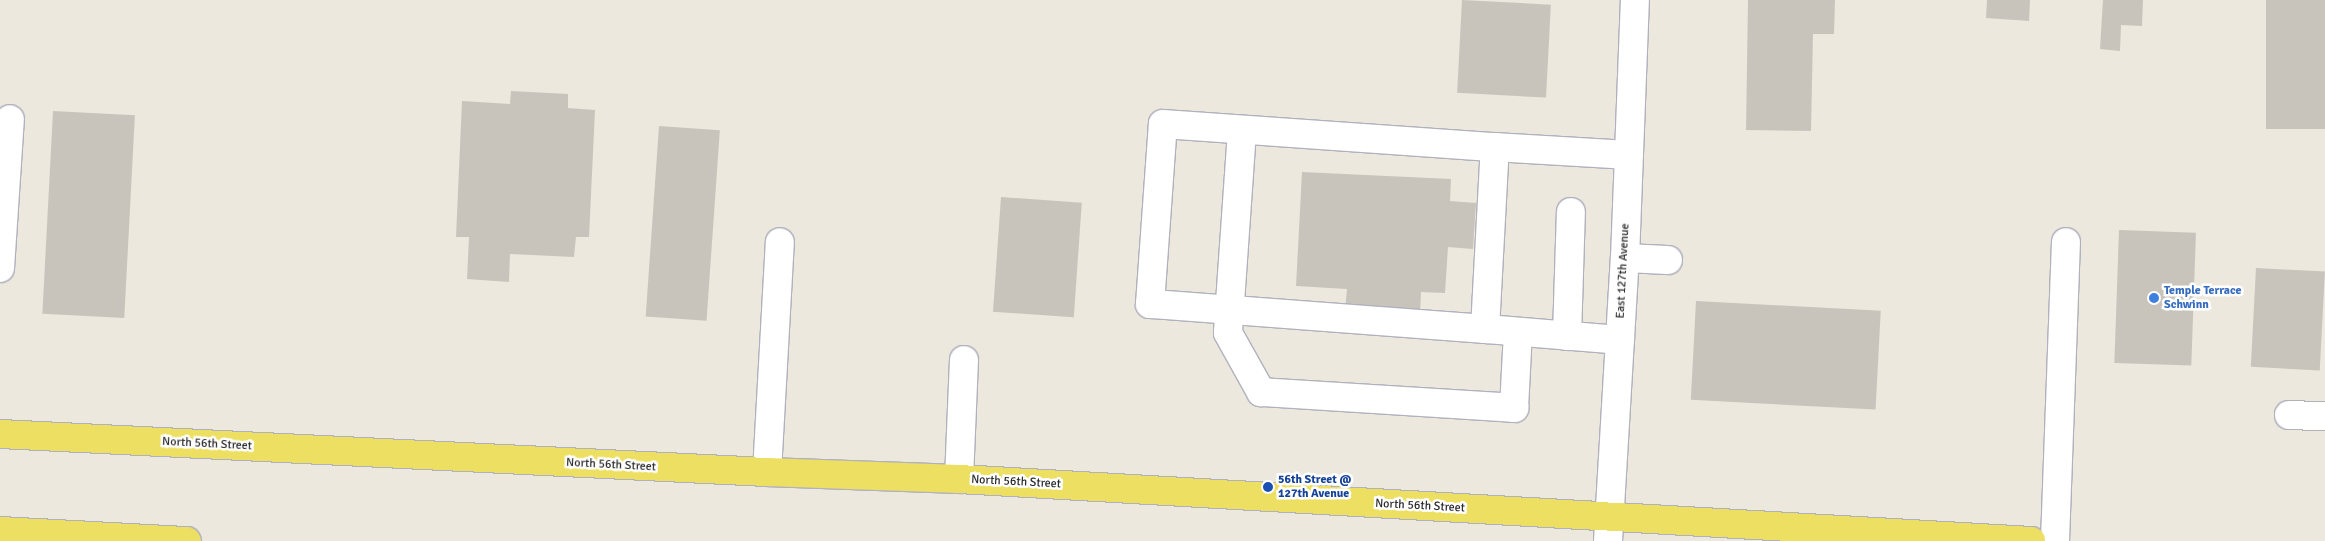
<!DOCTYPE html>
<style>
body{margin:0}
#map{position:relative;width:2325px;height:541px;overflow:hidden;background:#ece8dd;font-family:Signika,sans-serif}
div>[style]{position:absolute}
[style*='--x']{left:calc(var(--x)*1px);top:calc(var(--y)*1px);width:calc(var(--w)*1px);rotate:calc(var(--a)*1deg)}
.building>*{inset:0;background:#c8c4bc;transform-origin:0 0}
.roads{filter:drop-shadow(1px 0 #b1b1be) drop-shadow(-1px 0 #b1b1be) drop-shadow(0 1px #b1b1be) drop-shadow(0 -1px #b1b1be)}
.minor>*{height:28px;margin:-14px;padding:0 14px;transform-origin:14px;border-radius:14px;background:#fff}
.major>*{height:28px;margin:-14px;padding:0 14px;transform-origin:14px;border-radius:14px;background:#eddf61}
.dots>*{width:14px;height:14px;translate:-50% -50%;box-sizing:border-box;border:2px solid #fff;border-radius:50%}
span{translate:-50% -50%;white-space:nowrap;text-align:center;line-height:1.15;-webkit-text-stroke:5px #fff;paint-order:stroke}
.street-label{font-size:12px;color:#2b2b2b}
.shop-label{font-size:12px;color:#366cbe;font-weight:700}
.left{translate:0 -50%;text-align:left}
.transit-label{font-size:12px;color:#164399;font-weight:700}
</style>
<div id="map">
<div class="building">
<i style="left:1462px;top:0;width:89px;height:93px;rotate:3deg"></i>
<i style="clip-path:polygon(1748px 0,1835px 0,1834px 34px,1813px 34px,1811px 131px,1746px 130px)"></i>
<i style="clip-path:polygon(1987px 0,2030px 0,2029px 21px,1986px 18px)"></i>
<i style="clip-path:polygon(2103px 0,2143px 0,2142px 26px,2121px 25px,2120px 51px,2100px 49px)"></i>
<i style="left:2266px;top:0;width:59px;height:129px"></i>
<i style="clip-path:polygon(511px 91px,568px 94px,568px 108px,595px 110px,589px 237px,576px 237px,574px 257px,510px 254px,509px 282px,467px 279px,469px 237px,456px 237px,462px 101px,510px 104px)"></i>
<i style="left:53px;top:111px;width:82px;height:203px;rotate:3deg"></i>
<i style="left:659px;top:126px;width:61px;height:191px;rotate:4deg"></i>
<i style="clip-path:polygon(1302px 172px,1451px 179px,1450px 201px,1476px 203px,1473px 249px,1448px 247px,1445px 293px,1421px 292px,1420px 315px,1345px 311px,1347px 289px,1296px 286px)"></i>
<i style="left:1001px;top:197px;width:81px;height:115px;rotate:4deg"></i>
<i style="left:2119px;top:230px;width:77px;height:133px;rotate:2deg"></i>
<i style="left:2256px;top:268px;width:69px;height:99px;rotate:3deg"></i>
<i style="left:1696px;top:301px;width:185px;height:99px;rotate:3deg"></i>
</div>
<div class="roads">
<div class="minor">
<i style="--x:1242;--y:131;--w:202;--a:94"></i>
<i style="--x:1228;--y:333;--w:68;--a:60.8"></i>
<i style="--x:1261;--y:392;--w:254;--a:3.6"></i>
<i style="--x:1514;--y:408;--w:76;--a:-87"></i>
<i style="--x:1625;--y:258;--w:43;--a:2.7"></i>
<i style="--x:0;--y:268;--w:149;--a:-86.2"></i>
<i style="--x:1485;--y:329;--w:336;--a:-175.7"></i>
<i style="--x:1150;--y:304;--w:180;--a:-85.9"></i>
<i style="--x:1163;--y:124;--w:333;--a:4"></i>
<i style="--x:1567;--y:336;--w:124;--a:-88.2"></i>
<i style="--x:1620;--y:340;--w:135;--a:-175.3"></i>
<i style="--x:1485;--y:329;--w:182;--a:-86.9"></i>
<i style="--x:1495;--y:147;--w:133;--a:3.4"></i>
<i style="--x:2289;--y:415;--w:36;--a:2"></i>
<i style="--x:767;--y:472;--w:230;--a:-86.8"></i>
<i style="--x:959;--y:479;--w:119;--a:-87.6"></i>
<i style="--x:1608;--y:541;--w:284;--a:-86.6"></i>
<i style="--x:1625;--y:258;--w:258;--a:-87.8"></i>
<i style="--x:2055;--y:541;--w:299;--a:-87.9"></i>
</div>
<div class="major">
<i style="--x:0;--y:434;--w:768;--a:2.84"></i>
<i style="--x:767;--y:472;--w:192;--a:2.1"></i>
<i style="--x:959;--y:479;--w:1074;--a:3.31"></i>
<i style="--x:0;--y:531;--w:187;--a:3.1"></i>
</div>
</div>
<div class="dots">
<i style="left:2154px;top:298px;background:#3f7fe0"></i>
<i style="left:1268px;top:487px;background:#1a4fb4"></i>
</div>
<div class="street-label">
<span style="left:1623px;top:271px;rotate:-87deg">East 127th Avenue</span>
<span style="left:207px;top:444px;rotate:3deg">North 56th Street</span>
<span style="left:611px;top:465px;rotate:3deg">North 56th Street</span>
<span style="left:1016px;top:482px;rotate:3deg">North 56th Street</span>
<span style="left:1420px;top:506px;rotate:3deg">North 56th Street</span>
</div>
<div class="shop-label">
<span class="left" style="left:2164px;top:298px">Temple Terrace<br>Schwinn</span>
</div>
<div class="transit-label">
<span class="left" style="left:1278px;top:487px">56th Street @<br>127th Avenue</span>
</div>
</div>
